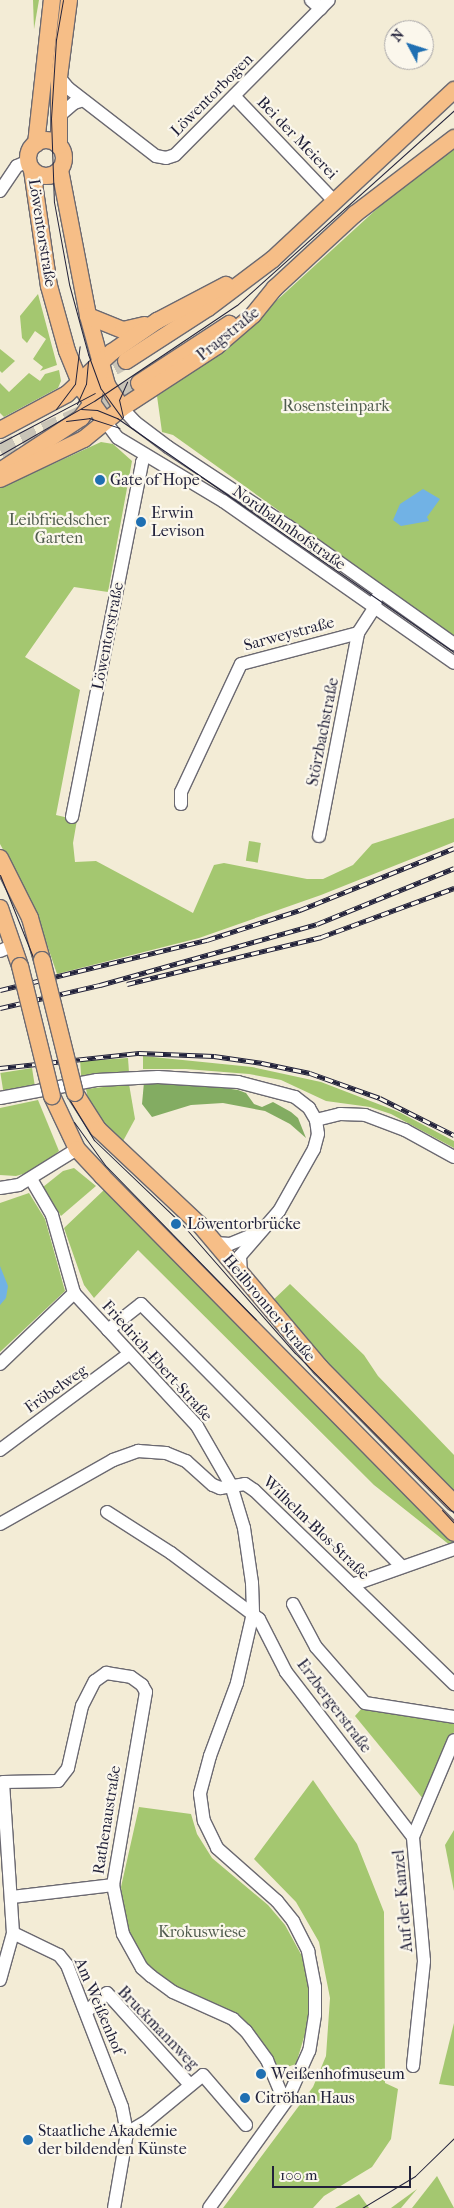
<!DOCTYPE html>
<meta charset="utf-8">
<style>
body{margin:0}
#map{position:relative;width:454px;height:2208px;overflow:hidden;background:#f3ecd6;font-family:"IM FELL French Canon",serif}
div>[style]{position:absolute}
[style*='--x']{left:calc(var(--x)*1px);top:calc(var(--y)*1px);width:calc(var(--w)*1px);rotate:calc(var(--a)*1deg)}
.green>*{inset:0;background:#a4c770;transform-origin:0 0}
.forest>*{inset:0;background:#83ac62}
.water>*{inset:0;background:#71b2e5}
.major-tunnel>*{height:16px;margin-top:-8px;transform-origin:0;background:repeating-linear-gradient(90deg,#c9c4b7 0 16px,transparent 0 24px)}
.roads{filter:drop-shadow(1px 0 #6b6971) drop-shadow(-1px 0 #6b6971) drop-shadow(0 1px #6b6971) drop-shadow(0 -1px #6b6971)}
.minor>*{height:12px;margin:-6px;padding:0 6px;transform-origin:6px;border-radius:6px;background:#fff}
.major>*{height:16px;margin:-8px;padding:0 8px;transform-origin:8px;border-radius:8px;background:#f6be87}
.major>.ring{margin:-8px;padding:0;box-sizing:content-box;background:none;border:16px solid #f6be87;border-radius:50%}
.tram>*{height:1px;margin:-0.5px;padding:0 0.5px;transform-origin:0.5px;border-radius:0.5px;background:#22223b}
.rail>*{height:4.5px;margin-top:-2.25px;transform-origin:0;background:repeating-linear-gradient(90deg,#fbf7ec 0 8px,#22223b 0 16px);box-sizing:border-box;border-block:1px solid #22223b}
.bridges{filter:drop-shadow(1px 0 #6b6971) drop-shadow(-1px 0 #6b6971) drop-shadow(0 1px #6b6971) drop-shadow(0 -1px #6b6971)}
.major-bridge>*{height:16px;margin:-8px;padding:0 8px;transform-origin:8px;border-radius:8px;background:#f6be87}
.dots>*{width:14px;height:14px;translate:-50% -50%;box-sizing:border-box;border:2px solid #fbf7ec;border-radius:50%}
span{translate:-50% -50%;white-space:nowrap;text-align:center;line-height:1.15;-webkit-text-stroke:4.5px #fbf7ec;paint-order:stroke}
.street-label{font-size:16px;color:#22223b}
.park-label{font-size:16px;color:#505c4e}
.poi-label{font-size:16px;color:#22223b}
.left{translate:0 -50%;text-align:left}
.north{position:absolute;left:384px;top:20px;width:50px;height:50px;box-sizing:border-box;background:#fbf7ec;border:1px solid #a4a2a5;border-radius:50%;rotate:310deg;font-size:14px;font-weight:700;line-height:20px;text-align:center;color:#22223b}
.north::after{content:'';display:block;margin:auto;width:18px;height:22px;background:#1f6fb2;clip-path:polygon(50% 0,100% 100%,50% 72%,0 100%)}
.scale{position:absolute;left:272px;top:2166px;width:139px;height:22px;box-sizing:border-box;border:2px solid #22223b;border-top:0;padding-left:6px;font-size:15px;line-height:18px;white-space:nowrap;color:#22223b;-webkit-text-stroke:4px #fbf7ec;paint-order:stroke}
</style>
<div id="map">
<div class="green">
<i style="clip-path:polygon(33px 0,39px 0,34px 29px)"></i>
<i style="clip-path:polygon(454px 146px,454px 636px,173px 435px,162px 432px,157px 396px,214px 358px,404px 184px)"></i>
<i style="clip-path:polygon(38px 294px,57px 365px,40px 371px,43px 367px,33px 359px,46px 339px,35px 331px,27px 343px,22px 338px,20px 316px)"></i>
<i style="clip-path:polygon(0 349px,15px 361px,2px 373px,0 371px)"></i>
<i style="clip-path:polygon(59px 370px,61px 381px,58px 388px,4px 417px,0 413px,0 383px,9px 392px,29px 373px,40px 381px,45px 374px)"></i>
<i style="clip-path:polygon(101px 442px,113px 444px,132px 461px,108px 592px,74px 587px,25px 657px,80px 690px,56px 815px,77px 820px,73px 843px,75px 862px,96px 861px,193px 913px,214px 865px,224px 863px,307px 879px,323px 879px,353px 865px,372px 844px,454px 818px,454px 842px,321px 895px,199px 938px,57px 974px,34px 906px,0 844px,0 488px)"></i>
<i style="left:249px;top:841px;width:12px;height:20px;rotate:9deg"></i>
<i style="clip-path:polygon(143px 1056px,252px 1067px,321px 1082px,399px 1112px,454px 1141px,454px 1148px,391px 1114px,370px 1107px,326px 1101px,281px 1080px,249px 1074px,186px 1069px,143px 1069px)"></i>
<i style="left:128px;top:1058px;width:15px;height:48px;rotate:86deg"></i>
<i style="left:32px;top:1068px;width:18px;height:32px;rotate:81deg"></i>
<i style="clip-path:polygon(129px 1084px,135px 1119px,122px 1143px,104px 1126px,88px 1099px,86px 1089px)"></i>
<i style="clip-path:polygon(38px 1100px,59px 1151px,37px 1170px,16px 1176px,0 1175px,0 1108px)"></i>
<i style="clip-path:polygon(74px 1168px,96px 1186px,61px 1216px,43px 1187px,63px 1171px)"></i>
<i style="clip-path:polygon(105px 1189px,454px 1539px,454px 1544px,451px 1546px,374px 1485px,138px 1250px,94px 1298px,84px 1285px,64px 1228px)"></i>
<i style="clip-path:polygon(29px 1193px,45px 1219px,65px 1291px,0 1352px,0 1203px)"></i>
<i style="clip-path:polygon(290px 1284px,364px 1355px,378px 1376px,454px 1455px,454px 1497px,321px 1361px,271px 1302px)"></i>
<i style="clip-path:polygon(363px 1707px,454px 1720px,454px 1732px,424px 1800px,355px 1716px)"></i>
<i style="clip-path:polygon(313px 1780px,357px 1844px,384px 1912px,385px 2083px,398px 2089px,391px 2139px,372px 2167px,324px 2196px,313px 2208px,223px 2208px,313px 2087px,326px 2056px,330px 1998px,319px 1942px,296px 1902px,254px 1859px)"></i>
<i style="clip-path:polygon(139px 1807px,191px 1814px,197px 1834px,212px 1858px,268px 1905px,285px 1925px,303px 1958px,310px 1990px,308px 2024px,296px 2064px,278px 2070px,269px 2051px,251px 2028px,166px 1983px,143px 1961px,125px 1928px,121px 1887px)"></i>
<i style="clip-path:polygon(454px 1830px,454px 1891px,445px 1845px)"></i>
<i style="clip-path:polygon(454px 2023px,454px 2086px,439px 2084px)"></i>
<i style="clip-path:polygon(437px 2176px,454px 2208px,412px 2208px)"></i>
<i style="clip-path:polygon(417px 2189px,401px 2208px,391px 2208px)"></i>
<i style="clip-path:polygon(359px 2194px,369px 2208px,335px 2208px)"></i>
</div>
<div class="forest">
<i style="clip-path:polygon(144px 1082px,190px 1083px,238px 1090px,246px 1093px,254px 1104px,262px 1107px,273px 1102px,291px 1112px,298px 1118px,306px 1138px,290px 1124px,265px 1111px,223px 1103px,191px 1105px,152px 1117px,142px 1104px)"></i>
</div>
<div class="water">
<i style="clip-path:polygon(423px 489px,440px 499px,427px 517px,429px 521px,401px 526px,393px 520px,400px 504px)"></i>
<i style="clip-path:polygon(0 1266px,8px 1286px,6px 1298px,0 1305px)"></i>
</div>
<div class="major-tunnel">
<i style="--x:93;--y:379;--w:38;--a:-29"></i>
<i style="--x:0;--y:450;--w:108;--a:-24"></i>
<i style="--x:99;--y:406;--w:46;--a:-29.9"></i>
</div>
<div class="roads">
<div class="minor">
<i style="--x:311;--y:0;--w:13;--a:42"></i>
<i style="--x:59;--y:77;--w:14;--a:51"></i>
<i style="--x:68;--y:88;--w:111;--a:37.7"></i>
<i style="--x:156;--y:156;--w:10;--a:11"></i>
<i style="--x:166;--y:158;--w:9;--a:-18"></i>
<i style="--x:175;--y:155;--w:218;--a:-45.2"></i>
<i style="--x:234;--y:96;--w:146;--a:46.4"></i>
<i style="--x:59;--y:116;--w:20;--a:-41"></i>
<i style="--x:74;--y:103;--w:9;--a:-18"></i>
<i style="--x:0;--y:191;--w:30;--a:-56"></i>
<i style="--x:17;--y:166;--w:12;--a:-24"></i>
<i style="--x:122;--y:408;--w:19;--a:47"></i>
<i style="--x:135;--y:422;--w:41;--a:37.1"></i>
<i style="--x:168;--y:447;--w:144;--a:33.4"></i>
<i style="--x:288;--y:526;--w:204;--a:35.4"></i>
<i style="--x:105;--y:421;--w:21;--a:53"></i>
<i style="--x:118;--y:438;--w:122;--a:31"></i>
<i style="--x:223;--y:501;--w:282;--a:35"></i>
<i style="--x:181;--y:804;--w:12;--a:-90"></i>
<i style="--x:181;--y:792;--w:141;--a:-64.9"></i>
<i style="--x:241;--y:664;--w:121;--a:-14.8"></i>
<i style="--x:358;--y:633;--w:31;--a:-57"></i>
<i style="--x:375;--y:607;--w:8;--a:-83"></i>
<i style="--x:72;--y:817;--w:362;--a:-78.8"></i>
<i style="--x:142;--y:462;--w:7;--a:-56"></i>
<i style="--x:319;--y:836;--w:207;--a:-79.1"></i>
<i style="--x:0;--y:951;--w:15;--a:-23"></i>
<i style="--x:0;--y:1098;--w:99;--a:-10.5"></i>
<i style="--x:97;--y:1080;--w:61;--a:-2.8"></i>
<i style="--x:158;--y:1077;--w:80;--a:3.6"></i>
<i style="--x:238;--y:1082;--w:59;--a:14.7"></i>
<i style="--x:295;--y:1097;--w:18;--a:38"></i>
<i style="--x:309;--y:1108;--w:14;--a:60"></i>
<i style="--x:316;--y:1120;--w:14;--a:82"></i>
<i style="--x:318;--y:1134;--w:16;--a:105"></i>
<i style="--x:314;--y:1149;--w:71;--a:119.4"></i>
<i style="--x:279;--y:1211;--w:60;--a:130.9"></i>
<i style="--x:240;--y:1256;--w:18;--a:87"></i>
<i style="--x:316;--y:1120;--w:25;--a:-14"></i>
<i style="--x:340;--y:1114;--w:25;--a:2"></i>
<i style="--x:365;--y:1115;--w:43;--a:20.6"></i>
<i style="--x:405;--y:1130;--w:56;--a:28.9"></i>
<i style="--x:31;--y:1179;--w:42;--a:59.7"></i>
<i style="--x:52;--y:1215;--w:81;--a:74.2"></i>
<i style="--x:74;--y:1293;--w:181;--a:47.2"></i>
<i style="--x:197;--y:1426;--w:68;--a:60"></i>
<i style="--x:231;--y:1485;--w:45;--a:73.2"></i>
<i style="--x:244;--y:1528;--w:56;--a:81.7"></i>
<i style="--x:252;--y:1583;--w:30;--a:88"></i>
<i style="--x:253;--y:1613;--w:72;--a:102.9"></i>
<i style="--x:237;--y:1683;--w:78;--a:110.3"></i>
<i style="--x:210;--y:1756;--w:39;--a:105"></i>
<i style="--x:200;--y:1794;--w:27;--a:82"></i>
<i style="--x:204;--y:1821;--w:30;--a:64"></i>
<i style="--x:217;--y:1848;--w:80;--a:41.5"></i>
<i style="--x:277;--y:1901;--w:26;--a:51"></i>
<i style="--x:293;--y:1921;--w:34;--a:63"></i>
<i style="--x:308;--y:1951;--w:37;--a:79"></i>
<i style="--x:315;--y:1987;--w:28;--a:90"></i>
<i style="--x:315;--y:2015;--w:36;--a:99"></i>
<i style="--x:309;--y:2051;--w:54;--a:114.2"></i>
<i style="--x:287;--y:2100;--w:133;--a:125.8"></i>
<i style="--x:0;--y:1188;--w:19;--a:-9"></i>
<i style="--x:19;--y:1185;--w:68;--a:-31.8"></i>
<i style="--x:215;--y:1243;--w:15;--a:4"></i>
<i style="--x:230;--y:1244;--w:27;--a:-22"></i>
<i style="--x:108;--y:1330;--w:42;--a:-38.2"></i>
<i style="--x:141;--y:1304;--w:369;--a:45.2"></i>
<i style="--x:0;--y:1364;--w:103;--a:-43.8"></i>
<i style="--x:0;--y:1450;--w:161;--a:-36.7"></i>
<i style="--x:107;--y:1512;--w:76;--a:32.6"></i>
<i style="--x:171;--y:1553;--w:110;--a:36.9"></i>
<i style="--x:259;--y:1619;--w:59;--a:63"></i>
<i style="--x:286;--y:1672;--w:208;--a:52.4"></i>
<i style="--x:0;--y:1524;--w:130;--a:-29.5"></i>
<i style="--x:113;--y:1460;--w:27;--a:-20"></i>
<i style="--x:138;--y:1451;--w:28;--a:4"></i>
<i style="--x:166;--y:1453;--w:22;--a:22"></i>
<i style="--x:186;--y:1461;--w:36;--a:42"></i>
<i style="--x:213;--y:1485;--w:8;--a:23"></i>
<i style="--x:220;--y:1488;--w:25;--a:-9"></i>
<i style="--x:245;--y:1484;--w:11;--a:34"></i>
<i style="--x:254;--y:1490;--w:279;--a:44.1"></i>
<i style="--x:352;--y:1585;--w:108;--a:-19.4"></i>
<i style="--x:293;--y:1604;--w:49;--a:61.9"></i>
<i style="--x:316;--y:1647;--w:74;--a:48.8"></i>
<i style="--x:365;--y:1703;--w:90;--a:8.9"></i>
<i style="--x:12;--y:1897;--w:102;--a:-6.8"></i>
<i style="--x:13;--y:1933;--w:51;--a:25.6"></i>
<i style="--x:59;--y:1955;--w:13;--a:51"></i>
<i style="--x:67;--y:1965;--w:152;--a:68.8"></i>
<i style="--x:122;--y:2107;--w:26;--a:79"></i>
<i style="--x:127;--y:2133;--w:76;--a:99.8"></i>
<i style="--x:0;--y:1980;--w:49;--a:-74.5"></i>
<i style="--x:13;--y:1933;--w:151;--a:-93.8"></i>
<i style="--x:3;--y:1782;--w:55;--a:-1"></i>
<i style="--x:58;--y:1781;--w:16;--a:-52"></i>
<i style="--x:68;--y:1768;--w:64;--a:-77.3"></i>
<i style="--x:82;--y:1706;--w:28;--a:-63"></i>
<i style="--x:95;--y:1681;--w:14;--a:-36"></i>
<i style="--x:106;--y:1673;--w:25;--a:9"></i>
<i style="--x:131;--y:1677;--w:14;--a:36"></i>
<i style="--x:142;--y:1685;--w:8;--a:60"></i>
<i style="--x:146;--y:1692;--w:196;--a:99.7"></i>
<i style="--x:113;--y:1885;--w:50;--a:78.5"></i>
<i style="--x:123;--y:1934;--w:39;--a:61"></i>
<i style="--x:142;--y:1968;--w:12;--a:42"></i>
<i style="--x:151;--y:1976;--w:27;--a:36"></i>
<i style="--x:173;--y:1992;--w:66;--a:24.2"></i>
<i style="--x:233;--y:2019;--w:18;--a:43"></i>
<i style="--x:246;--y:2031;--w:36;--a:54"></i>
<i style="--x:267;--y:2060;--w:34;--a:67"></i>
<i style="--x:280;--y:2091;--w:11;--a:52"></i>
<i style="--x:86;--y:2012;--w:28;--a:-42"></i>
<i style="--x:107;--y:1993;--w:124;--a:47.9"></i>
<i style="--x:413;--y:2066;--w:106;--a:-84"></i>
<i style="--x:424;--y:1961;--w:124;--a:-95.1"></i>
<i style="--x:413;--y:1837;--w:105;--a:-67.1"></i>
<i style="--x:127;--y:2133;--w:23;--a:-31"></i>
<i style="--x:147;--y:2121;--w:72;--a:-39.4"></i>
<i style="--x:203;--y:2075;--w:66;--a:49.3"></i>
</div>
<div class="major">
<i class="ring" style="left:28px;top:140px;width:20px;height:20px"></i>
<i style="--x:36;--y:144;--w:145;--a:-83.7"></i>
<i style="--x:59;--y:146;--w:69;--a:-90"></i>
<i style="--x:59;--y:77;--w:78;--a:-82.6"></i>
<i style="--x:32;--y:170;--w:117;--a:81.7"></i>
<i style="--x:49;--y:286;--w:67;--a:74.5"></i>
<i style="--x:67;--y:351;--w:42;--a:67.7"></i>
<i style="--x:83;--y:390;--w:38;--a:55"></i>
<i style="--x:60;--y:170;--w:149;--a:79.1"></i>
<i style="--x:88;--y:316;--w:72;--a:74.6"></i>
<i style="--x:107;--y:385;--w:27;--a:57"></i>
<i style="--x:88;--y:316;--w:38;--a:22"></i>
<i style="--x:123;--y:330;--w:22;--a:-13"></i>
<i style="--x:126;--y:361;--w:98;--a:-32.9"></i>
<i style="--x:208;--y:308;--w:81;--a:-37"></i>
<i style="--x:273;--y:259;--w:248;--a:-43"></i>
<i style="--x:139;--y:383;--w:108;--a:-33.2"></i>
<i style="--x:0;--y:430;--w:76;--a:-28.2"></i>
<i style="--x:67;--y:394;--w:62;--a:-43"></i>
<i style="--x:112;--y:352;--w:55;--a:-34.6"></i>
<i style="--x:157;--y:321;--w:78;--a:-27.6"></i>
<i style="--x:0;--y:471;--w:97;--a:-33.2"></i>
<i style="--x:81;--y:418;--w:19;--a:-54"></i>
<i style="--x:92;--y:403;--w:38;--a:-76"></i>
<i style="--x:0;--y:479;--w:93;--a:-25.5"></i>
<i style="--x:84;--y:439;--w:49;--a:-39.2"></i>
<i style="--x:122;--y:408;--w:113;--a:-33.1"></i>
<i style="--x:217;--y:346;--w:48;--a:-40.7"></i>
<i style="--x:253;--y:315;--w:35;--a:-51"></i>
<i style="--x:275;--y:288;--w:109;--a:-42.8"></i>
<i style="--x:355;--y:214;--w:125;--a:-37.5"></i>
<i style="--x:0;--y:858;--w:67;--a:63.4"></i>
<i style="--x:30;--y:918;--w:44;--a:74.1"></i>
<i style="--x:0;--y:908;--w:61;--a:71"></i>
<i style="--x:75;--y:1093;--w:43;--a:57.4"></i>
<i style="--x:98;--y:1129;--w:140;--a:43.3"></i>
<i style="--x:200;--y:1225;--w:186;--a:49.8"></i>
<i style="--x:320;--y:1367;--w:191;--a:45.4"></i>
<i style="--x:52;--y:1096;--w:59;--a:64.7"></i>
<i style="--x:77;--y:1149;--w:37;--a:47"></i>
<i style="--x:102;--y:1176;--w:501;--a:45.4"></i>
</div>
</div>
<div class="tram">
<i style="--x:63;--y:0;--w:40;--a:100"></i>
<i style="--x:56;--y:39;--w:79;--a:93.6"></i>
<i style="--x:51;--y:118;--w:84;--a:88"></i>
<i style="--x:54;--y:202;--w:83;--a:79.6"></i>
<i style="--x:69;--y:284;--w:73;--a:74.8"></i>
<i style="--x:88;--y:354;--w:37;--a:70"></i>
<i style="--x:101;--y:389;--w:36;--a:54"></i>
<i style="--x:77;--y:404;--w:22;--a:-66"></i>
<i style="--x:86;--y:384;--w:23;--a:-85"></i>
<i style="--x:56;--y:409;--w:31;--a:-53"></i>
<i style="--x:75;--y:384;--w:38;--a:-83"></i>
<i style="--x:81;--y:409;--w:16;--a:4"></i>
<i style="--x:97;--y:410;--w:22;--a:22"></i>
<i style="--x:117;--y:418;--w:410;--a:34.8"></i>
<i style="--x:123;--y:417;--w:17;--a:-103"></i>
<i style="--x:119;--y:400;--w:20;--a:-66"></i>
<i style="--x:66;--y:421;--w:23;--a:-7"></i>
<i style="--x:89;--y:418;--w:32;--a:18"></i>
<i style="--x:0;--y:443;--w:107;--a:-27.8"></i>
<i style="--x:0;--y:455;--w:108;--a:-29.9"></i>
<i style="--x:94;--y:401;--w:172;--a:-33.9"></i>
<i style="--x:237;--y:305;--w:292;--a:-41.9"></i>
<i style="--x:0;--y:875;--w:94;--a:68.1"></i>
<i style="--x:35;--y:962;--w:136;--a:76.8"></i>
<i style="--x:66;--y:1094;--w:54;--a:58.7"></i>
<i style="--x:94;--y:1140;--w:120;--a:43.7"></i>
<i style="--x:181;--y:1223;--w:173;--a:48.8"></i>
<i style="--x:295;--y:1353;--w:226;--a:45.2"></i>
<i style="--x:74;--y:1122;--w:53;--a:54.2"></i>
<i style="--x:105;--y:1165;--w:216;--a:45.7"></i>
<i style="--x:442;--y:1510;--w:18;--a:47"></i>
<i style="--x:362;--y:2208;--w:62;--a:-31.1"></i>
<i style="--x:415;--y:2176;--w:54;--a:-44.3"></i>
</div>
<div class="rail">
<i style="--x:127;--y:984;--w:200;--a:-13.6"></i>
<i style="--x:321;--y:937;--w:142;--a:-20.2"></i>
<i style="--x:0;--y:990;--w:213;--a:-13.6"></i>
<i style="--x:207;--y:940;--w:98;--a:-17.9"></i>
<i style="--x:300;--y:910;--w:166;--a:-21.9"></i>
<i style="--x:0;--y:1008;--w:103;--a:-13"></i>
<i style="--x:100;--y:985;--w:225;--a:-15.7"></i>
<i style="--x:317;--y:924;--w:148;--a:-22.2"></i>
<i style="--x:0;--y:1068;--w:140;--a:-6.2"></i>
<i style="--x:139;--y:1053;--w:75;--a:2.3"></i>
<i style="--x:214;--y:1056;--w:49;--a:8.3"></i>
<i style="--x:262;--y:1063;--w:49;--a:11.8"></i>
<i style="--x:310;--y:1073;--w:74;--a:19.7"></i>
<i style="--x:380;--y:1098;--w:83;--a:26.6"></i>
</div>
<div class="bridges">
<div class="major-bridge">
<i style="--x:42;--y:960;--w:137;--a:76.1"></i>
<i style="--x:20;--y:966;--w:134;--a:76.2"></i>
</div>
</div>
<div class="dots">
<i style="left:100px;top:480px;background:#1f6fb2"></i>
<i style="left:141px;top:522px;background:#1f6fb2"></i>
<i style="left:176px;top:1224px;background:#1f6fb2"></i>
<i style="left:261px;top:2074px;background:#1f6fb2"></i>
<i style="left:245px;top:2098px;background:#1f6fb2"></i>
<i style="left:28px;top:2140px;background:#1f6fb2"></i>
</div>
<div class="street-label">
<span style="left:212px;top:95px;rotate:-45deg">Löwentorbogen</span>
<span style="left:297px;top:138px;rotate:46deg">Bei der Meierei</span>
<span style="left:42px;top:233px;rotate:81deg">Löwentorstraße</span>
<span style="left:228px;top:334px;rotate:-39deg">Pragstraße</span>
<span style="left:289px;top:528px;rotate:35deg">Nordbahnhofstraße</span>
<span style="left:289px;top:634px;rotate:-15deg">Sarweystraße</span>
<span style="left:108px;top:636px;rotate:-79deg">Löwentorstraße</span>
<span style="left:323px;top:732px;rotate:-79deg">Störzbachstraße</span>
<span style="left:269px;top:1308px;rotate:50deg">Heilbronner Straße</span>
<span style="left:157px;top:1361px;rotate:48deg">Friedrich-Ebert-Straße</span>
<span style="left:56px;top:1389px;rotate:-35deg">Fröbelweg</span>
<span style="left:316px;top:1528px;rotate:44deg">Wilhelm-Blos-Straße</span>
<span style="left:334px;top:1706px;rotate:53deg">Erzbergerstraße</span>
<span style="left:107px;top:1820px;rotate:-81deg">Rathenaustraße</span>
<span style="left:403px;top:1901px;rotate:-95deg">Auf der Kanzel</span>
<span style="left:99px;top:2006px;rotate:67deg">Am Weißenhof</span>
<span style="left:158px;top:2028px;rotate:46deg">Bruckmannweg</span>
</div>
<div class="park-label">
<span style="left:336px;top:406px">Rosensteinpark</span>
<span style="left:59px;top:529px">Leibfriedscher<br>Garten</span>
<span style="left:202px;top:1932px">Krokuswiese</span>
</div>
<div class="poi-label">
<span class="left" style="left:110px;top:480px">Gate of Hope</span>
<span class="left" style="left:151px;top:522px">Erwin<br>Levison</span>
<span class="left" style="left:187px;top:1224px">Löwentorbrücke</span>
<span class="left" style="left:271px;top:2074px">Weißenhofmuseum</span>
<span class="left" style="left:255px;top:2098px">Citröhan Haus</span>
<span class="left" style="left:38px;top:2140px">Staatliche Akademie<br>der bildenden Künste</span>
</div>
<div class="north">N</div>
<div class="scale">100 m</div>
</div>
